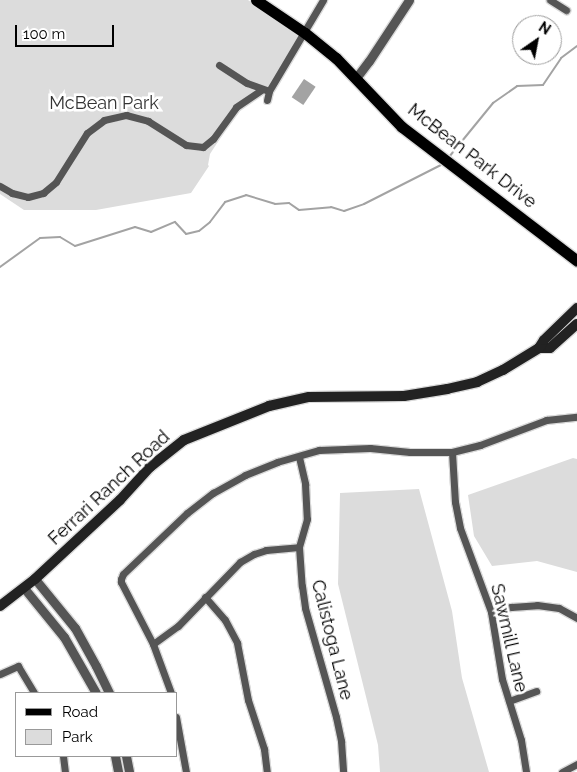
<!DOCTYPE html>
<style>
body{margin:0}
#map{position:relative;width:577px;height:772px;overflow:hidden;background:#fff;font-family:Raleway,sans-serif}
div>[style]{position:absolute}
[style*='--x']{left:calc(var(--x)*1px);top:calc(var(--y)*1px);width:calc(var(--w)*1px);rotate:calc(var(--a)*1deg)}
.green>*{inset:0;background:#dcdcdc}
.water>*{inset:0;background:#a3a3a3;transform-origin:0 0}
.stream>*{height:2px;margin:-1px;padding:0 1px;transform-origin:1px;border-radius:1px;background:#a3a3a3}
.roads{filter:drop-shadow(1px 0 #dbdbdb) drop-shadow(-1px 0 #dbdbdb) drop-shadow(0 1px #dbdbdb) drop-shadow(0 -1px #dbdbdb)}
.minor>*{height:7px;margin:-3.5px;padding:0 3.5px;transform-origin:3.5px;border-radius:3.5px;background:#555}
.tertiary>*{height:9px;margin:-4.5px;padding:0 4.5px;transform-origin:4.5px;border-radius:4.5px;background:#555}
.secondary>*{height:10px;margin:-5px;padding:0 5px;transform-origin:5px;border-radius:5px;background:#222}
.primary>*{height:11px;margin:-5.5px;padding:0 5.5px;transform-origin:5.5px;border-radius:5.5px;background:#000}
span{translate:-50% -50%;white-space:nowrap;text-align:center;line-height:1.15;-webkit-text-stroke:5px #fff;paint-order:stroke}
.park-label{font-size:18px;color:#333}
.street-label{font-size:18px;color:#000}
.legend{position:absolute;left:15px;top:692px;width:162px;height:65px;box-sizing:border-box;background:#fff;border:1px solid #999;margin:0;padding:6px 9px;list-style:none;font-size:15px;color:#000}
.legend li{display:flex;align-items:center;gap:10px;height:25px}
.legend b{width:25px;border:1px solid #999}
.north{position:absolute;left:512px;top:15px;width:50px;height:50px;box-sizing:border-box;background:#fff;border:1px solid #999;border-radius:50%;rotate:33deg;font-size:14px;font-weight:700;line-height:20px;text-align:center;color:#000}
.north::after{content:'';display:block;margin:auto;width:18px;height:22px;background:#000;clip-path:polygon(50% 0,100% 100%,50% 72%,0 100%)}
.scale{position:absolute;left:15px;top:25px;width:99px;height:22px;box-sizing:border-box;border:2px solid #000;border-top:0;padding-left:6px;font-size:15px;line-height:18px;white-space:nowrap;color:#000;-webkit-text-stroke:4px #fff;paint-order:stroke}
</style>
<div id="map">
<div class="green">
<i style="clip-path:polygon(0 0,248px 0,303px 36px,268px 92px,239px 109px,210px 154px,208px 165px,209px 166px,191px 193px,96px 210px,24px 210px,0 194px)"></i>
<i style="clip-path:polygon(573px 458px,577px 459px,577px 572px,537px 561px,492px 566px,474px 536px,468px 495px)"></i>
<i style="clip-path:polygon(419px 489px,452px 611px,462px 678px,489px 772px,380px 772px,378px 745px,338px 584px,340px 493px)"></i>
</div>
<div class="water">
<i style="left:304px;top:79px;width:14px;height:22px;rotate:34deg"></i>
</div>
<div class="stream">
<i style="--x:449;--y:157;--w:70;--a:-50.8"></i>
<i style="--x:493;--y:103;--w:29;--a:-35"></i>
<i style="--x:517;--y:86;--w:26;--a:-2"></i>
<i style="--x:543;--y:85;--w:32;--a:-56"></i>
<i style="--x:561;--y:58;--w:20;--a:-37"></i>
<i style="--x:0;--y:267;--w:49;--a:-35.9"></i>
<i style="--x:40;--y:238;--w:20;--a:-3"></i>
<i style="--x:60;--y:237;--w:17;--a:31"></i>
<i style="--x:75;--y:246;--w:63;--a:-17.6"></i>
<i style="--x:135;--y:227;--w:17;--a:17"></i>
<i style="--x:151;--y:232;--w:26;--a:-23"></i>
<i style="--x:175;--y:222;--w:16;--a:47"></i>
<i style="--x:186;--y:234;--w:13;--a:-13"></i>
<i style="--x:199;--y:231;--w:14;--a:-39"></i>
<i style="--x:210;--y:222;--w:25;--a:-53"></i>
<i style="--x:225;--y:202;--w:22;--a:-18"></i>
<i style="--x:246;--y:195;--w:30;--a:17"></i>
<i style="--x:275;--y:204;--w:14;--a:-4"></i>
<i style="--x:289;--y:203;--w:12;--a:35"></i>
<i style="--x:299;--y:210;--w:32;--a:-5"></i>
<i style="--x:331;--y:207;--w:14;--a:17"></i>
<i style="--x:344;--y:211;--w:21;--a:-19"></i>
<i style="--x:364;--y:204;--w:89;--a:-26.9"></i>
</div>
<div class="roads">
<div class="minor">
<i style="--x:550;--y:0;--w:19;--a:32"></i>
<i style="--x:219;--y:65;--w:33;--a:33"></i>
<i style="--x:247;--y:83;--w:23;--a:20"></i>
<i style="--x:269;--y:91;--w:106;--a:-59.3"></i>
<i style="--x:267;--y:100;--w:9;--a:-77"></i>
<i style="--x:0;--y:186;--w:14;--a:30"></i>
<i style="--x:12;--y:193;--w:16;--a:14"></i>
<i style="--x:28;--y:197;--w:16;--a:-15"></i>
<i style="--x:43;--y:193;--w:17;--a:-40"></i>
<i style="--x:56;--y:182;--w:58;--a:-57.7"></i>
<i style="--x:87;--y:133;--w:21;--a:-37"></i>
<i style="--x:104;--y:120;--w:23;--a:-13"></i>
<i style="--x:126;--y:115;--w:23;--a:15"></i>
<i style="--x:148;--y:121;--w:45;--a:32.3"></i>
<i style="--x:186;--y:145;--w:17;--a:7"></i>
<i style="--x:203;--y:147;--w:13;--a:-39"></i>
<i style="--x:213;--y:139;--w:39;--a:-54"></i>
<i style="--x:236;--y:107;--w:32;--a:-34"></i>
<i style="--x:452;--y:452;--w:50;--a:86.6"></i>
<i style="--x:455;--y:502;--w:26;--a:79"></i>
<i style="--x:460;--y:528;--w:90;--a:69.7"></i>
<i style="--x:491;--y:612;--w:68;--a:80.7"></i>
<i style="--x:502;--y:679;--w:64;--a:72.7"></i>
<i style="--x:521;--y:740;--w:32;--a:81"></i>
<i style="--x:299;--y:457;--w:28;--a:77"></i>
<i style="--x:305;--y:484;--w:35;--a:87"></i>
<i style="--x:307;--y:519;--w:29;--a:106"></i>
<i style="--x:299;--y:547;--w:39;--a:86"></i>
<i style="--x:302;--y:586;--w:22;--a:82"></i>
<i style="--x:305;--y:608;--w:113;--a:74.1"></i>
<i style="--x:336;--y:717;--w:25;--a:78"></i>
<i style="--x:341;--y:741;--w:31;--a:86"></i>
<i style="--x:205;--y:597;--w:30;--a:49"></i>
<i style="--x:225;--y:620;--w:26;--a:62"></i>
<i style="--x:237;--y:643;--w:58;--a:79.1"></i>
<i style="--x:248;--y:700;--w:52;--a:71.9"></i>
<i style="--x:264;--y:749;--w:23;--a:83"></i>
<i style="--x:491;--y:612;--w:21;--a:-14"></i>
<i style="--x:511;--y:607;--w:26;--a:-4"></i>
<i style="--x:537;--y:605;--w:22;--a:8"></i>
<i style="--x:559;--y:608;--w:21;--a:29"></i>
<i style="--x:153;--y:644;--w:31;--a:-36"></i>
<i style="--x:178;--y:626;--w:89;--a:-45.9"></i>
<i style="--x:240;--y:562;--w:16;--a:-30"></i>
<i style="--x:254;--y:554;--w:13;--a:-18"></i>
<i style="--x:266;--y:550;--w:33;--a:-5"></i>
<i style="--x:0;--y:674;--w:20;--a:-24"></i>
<i style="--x:18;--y:666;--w:31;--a:59"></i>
<i style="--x:171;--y:693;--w:52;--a:-110.2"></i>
<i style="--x:153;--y:644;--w:70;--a:-117.3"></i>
<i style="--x:121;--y:582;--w:3;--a:-90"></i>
<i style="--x:121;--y:579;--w:5;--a:-68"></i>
<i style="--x:123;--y:574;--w:88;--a:-43.6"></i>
<i style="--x:187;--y:513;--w:33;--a:-38"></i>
<i style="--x:213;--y:493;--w:37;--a:-29"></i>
<i style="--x:245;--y:475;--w:35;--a:-22"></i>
<i style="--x:277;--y:462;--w:44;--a:-15.9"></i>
<i style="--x:319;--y:450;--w:51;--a:-2.2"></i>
<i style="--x:370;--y:448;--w:40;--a:5.7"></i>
<i style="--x:410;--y:452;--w:42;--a:0"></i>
<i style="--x:452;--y:452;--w:29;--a:-14"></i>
<i style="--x:480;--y:445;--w:71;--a:-20.7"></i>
<i style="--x:546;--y:420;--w:31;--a:-6"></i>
<i style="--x:509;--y:701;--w:29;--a:-20"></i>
<i style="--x:176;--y:717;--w:56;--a:79.7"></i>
<i style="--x:63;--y:756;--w:16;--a:83"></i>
<i style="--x:562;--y:772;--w:17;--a:-28"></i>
</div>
<div class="tertiary">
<i style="--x:356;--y:78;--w:21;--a:-53"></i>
<i style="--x:369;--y:61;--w:73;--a:-56.7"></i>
<i style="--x:35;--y:579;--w:63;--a:50.8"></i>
<i style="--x:75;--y:628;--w:43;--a:61.1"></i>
<i style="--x:96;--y:666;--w:30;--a:64"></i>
<i style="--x:24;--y:588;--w:63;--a:50.8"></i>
<i style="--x:64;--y:637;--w:64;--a:60.3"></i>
<i style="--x:115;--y:756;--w:16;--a:79"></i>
<i style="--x:126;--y:756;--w:16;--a:79"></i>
</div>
<div class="secondary">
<i style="--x:539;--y:348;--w:11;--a:0"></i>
<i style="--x:550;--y:348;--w:36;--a:-42"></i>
<i style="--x:0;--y:606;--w:44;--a:-37.6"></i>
<i style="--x:35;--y:579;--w:116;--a:-42.9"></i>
<i style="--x:120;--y:500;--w:45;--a:-47.7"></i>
<i style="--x:150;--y:467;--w:43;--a:-38.5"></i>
<i style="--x:184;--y:440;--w:92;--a:-21.8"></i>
<i style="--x:269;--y:406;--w:41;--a:-12.7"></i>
<i style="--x:309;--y:397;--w:95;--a:-0.6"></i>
<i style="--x:404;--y:396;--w:44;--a:-9.2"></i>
<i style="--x:447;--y:389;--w:31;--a:-13"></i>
<i style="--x:477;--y:382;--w:29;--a:-25"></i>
<i style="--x:503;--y:370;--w:42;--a:-31.4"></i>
<i style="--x:539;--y:348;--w:9;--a:-58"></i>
<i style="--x:544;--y:340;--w:46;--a:-44.1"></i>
</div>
<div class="primary">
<i style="--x:256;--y:0;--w:59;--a:34"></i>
<i style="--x:305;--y:33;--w:40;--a:39"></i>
<i style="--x:336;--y:58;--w:95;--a:46.3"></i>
<i style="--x:402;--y:127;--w:220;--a:37.4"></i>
</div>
</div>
<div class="park-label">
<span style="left:104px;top:103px">McBean Park</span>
</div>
<div class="street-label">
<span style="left:472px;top:156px;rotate:38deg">McBean Park Drive</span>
<span style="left:109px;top:488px;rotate:-43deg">Ferrari Ranch Road</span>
<span style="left:509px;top:638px;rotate:77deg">Sawmill Lane</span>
<span style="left:332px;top:640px;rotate:76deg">Calistoga Lane</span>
</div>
<ul class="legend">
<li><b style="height:6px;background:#000"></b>Road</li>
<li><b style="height:14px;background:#dcdcdc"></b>Park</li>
</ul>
<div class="north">N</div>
<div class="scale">100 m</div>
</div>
